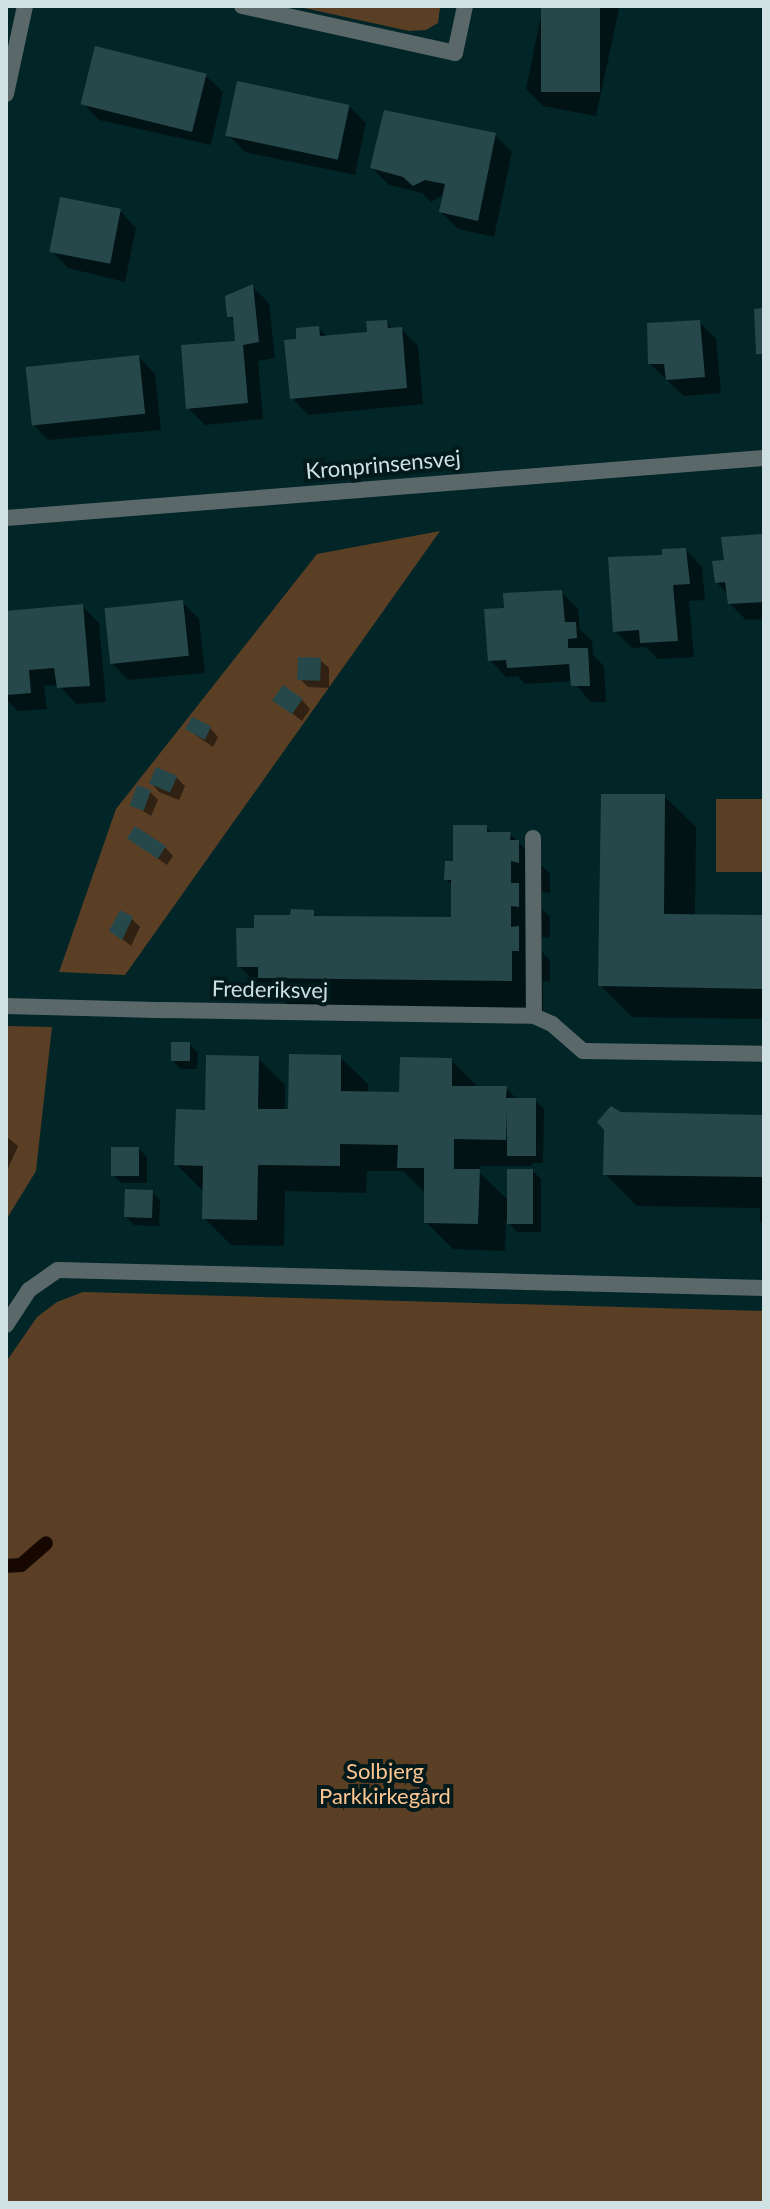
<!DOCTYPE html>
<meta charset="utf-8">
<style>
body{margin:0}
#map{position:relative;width:770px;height:2209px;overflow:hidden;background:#022528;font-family:Lato,sans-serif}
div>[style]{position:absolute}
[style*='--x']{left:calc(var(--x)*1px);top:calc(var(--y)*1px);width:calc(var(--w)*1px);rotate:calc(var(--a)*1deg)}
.green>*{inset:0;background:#5a3f24;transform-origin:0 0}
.shadow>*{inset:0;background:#0007}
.stream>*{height:14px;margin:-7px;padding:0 7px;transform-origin:7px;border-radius:7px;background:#160800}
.building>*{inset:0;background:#27484b;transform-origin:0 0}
.lane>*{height:16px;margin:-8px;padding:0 8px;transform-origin:8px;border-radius:8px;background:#5a6869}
.street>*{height:16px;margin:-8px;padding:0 8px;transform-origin:8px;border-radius:8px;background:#5a6869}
span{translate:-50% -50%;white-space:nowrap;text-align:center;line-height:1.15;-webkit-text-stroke:8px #021a1c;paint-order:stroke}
.street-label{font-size:22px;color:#cfe1e3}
.park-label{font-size:22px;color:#fdc58f}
.frame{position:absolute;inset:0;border:8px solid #cfe1e3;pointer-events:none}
</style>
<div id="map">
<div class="green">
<i style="clip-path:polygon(295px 6px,438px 6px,440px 8px,438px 23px,426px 30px,409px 31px)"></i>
<i style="clip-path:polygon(440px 531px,125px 975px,59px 972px,116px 809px,317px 554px)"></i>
<i style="left:716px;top:799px;width:48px;height:73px"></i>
<i style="clip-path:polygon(6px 1026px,52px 1027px,36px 1171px,6px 1220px)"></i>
<i style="clip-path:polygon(83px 1292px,764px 1311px,764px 2203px,6px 2203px,6px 1362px,37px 1317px,57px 1302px)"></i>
</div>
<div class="shadow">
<i style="clip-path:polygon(543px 6px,616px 6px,619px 9px,596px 116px,543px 106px,526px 89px)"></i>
<i style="clip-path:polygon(206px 76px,223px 92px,211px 145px,99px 120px,83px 103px)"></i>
<i style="clip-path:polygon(349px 106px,366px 123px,355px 175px,245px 152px,228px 135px)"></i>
<i style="clip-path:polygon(495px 135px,512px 152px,494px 237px,458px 229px,441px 212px,445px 194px,431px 202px,422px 193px,389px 185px,372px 168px)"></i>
<i style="clip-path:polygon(120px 211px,136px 228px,125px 282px,68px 268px,52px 251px)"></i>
<i style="clip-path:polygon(252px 286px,269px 303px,275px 358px,258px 361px,263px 419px,205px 425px,188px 408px,237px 342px,235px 322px,229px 316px)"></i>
<i style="clip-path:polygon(387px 322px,394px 330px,401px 329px,418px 346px,423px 404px,308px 415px,292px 398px,318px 328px,328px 337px,369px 333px)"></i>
<i style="clip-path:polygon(699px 322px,716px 339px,721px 393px,684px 396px,650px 364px)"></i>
<i style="clip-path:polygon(139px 357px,155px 374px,161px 430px,48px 440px,32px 423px)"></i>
<i style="clip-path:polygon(764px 536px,764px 619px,746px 620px,729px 603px,728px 594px,716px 582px,726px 561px)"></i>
<i style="clip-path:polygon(686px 550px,702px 567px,705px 600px,689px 601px,694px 657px,658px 659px,646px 647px,632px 648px,615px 631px,664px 557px)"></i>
<i style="clip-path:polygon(561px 592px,578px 609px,580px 629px,592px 641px,593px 655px,604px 666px,606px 702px,590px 702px,573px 681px,525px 684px,518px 676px,506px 677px,490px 660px,507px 610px)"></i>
<i style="clip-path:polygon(182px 602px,199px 619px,205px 673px,128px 680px,112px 663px)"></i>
<i style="clip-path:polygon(82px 606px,99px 623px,106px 702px,76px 704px,59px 685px,44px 686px,47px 709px,18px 711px,6px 699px,6px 613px)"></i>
<i style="clip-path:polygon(320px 660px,329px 668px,329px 688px,308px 687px,300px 679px)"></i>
<i style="clip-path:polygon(275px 700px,302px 700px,310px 709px,302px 721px)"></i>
<i style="clip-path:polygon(210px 728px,218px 737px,213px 747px,187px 729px)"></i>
<i style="clip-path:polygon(176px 777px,185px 786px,179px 800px,159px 792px,151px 783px)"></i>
<i style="clip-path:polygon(150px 792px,158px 800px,151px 816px,132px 804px)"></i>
<i style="clip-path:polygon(664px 796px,696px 827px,695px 917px,764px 917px,764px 1019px,632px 1017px,600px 985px)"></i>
<i style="clip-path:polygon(486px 827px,493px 834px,510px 834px,550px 874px,550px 893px,542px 892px,542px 909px,550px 917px,550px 938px,542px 937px,542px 952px,550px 960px,550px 982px,543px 981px,543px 1012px,292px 1009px,281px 998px,271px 998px,239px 966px,256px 930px,313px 912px,319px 918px,453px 919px,453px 886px,446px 879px)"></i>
<i style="clip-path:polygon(130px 839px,165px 847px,173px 856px,167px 865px)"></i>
<i style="clip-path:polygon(132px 919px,140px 927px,131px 946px,112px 931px)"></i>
<i style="clip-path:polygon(190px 1044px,198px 1053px,197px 1069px,181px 1069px,172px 1060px)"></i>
<i style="clip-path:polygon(340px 1057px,368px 1084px,368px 1093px,401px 1094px,451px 1060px,479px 1088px,506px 1088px,518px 1100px,535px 1100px,544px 1109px,543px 1163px,532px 1163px,532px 1166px,480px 1166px,480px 1173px,509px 1201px,533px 1171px,541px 1179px,541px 1232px,517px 1232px,506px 1220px,505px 1251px,453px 1249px,426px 1222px,426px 1194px,403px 1171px,367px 1171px,366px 1193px,285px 1191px,284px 1246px,231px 1245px,204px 1218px,204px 1192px,176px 1164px,207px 1112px,258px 1058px,285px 1085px,285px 1111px,290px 1111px)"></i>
<i style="clip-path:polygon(764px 1117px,764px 1225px,760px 1221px,760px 1208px,637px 1206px,605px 1174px)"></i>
<i style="clip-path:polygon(6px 1136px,18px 1146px,6px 1173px)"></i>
<i style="clip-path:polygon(139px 1149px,147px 1157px,147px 1183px,121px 1183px,113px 1175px)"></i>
<i style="clip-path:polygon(152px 1192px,160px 1200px,159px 1226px,134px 1225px,126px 1217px)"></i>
</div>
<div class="stream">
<i style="--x:6;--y:1566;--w:15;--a:-4"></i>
<i style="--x:21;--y:1565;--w:33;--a:-41"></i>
</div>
<div class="building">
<i style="left:541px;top:6px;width:59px;height:86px"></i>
<i style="left:95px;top:46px;width:115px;height:60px;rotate:14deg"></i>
<i style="left:237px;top:81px;width:115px;height:56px;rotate:12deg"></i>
<i style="clip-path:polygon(384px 110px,496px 133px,478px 221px,439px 212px,445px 184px,425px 180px,413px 186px,403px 177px,370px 168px)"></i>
<i style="left:60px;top:197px;width:62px;height:56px;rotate:11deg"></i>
<i style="clip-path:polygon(253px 284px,259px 342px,243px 345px,248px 403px,186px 409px,181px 345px,235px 341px,233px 317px,227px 317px,225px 296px)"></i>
<i style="clip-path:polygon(764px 308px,764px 354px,756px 354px,754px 309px)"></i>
<i style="clip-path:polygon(387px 320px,388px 328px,402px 327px,407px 388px,290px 399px,284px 340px,296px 339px,296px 328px,319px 326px,320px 336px,367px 332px,366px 321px)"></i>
<i style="clip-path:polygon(700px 320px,705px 377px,666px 380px,664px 364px,648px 364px,647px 323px)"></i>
<i style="left:139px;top:355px;width:59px;height:114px;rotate:84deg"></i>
<i style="clip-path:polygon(764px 534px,764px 602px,728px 604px,725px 582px,715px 583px,712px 561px,724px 560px,721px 537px)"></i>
<i style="clip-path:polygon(686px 548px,690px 584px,673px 585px,678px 641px,640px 643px,639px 630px,613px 632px,608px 557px,662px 555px,662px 549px)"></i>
<i style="clip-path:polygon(562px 590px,565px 622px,576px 622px,577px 638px,568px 639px,568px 648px,588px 648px,590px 686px,571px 686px,569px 664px,507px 668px,506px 660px,488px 661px,484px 609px,504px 608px,503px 593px)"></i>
<i style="left:183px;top:600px;width:56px;height:79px;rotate:84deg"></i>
<i style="clip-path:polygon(83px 604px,90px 686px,57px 688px,54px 668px,29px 670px,31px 693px,6px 695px,6px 611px)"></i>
<i style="left:298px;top:657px;width:23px;height:23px;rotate:2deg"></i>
<i style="left:283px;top:685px;width:24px;height:19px;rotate:35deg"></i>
<i style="clip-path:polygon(192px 717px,211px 726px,205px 740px,185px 729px)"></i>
<i style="left:156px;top:767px;width:23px;height:18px;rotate:23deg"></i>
<i style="left:137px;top:785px;width:15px;height:22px;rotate:20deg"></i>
<i style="clip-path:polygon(601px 794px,665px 794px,664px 914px,764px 915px,764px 989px,598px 986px)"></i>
<i style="clip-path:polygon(453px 825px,487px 825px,487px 832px,511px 832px,510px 840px,519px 840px,519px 863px,511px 861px,511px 883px,519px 883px,519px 907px,511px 906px,511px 927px,519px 926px,519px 951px,512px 951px,512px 981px,258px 978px,258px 967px,237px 967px,236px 928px,254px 928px,254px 915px,290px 915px,291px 909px,314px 910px,314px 916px,451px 917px,451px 880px,444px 880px,445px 861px,453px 861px)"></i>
<i style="left:135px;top:826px;width:37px;height:15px;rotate:33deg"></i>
<i style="clip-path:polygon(120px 910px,133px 917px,122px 940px,109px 931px)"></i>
<i style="left:171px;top:1042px;width:19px;height:19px"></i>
<i style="clip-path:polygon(289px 1054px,341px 1055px,341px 1091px,399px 1092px,400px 1057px,452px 1058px,452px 1086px,507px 1086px,506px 1098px,536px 1098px,536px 1156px,507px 1156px,507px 1110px,506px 1140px,454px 1139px,454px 1169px,480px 1169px,478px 1224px,424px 1223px,424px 1168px,397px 1168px,398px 1145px,340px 1144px,340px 1166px,258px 1165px,257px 1220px,202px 1219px,203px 1166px,174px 1165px,176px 1109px,205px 1110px,206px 1055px,259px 1056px,258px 1109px,288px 1109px)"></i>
<i style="clip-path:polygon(611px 1106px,621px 1112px,764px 1115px,764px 1177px,603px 1175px,604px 1130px,597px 1122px)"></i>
<i style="left:111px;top:1147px;width:28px;height:29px"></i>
<i style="left:507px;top:1169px;width:26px;height:55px"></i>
<i style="left:125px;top:1189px;width:28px;height:28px;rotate:2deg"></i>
</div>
<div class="lane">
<i style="--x:6;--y:1006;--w:158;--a:1.5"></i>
<i style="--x:6;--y:1325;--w:42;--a:-56.7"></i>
<i style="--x:29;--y:1290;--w:35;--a:-35"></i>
<i style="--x:58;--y:1270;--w:706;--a:1.46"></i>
</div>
<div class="street">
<i style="--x:242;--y:6;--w:218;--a:12.4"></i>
<i style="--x:455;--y:53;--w:48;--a:-78"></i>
<i style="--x:6;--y:94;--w:90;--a:-77.8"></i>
<i style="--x:6;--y:518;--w:760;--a:-4.53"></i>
<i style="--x:533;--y:838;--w:178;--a:89.7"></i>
<i style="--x:164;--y:1010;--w:370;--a:0.9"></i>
<i style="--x:534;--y:1016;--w:20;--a:24"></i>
<i style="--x:552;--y:1024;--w:41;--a:41.1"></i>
<i style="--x:583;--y:1051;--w:181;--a:0.9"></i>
</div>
<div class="street-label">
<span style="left:383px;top:464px;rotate:-5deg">Kronprinsensvej</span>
<span style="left:270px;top:989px;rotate:1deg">Frederiksvej</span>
</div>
<div class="park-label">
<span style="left:385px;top:1783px">Solbjerg<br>Parkkirkegård</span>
</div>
<div class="frame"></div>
</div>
